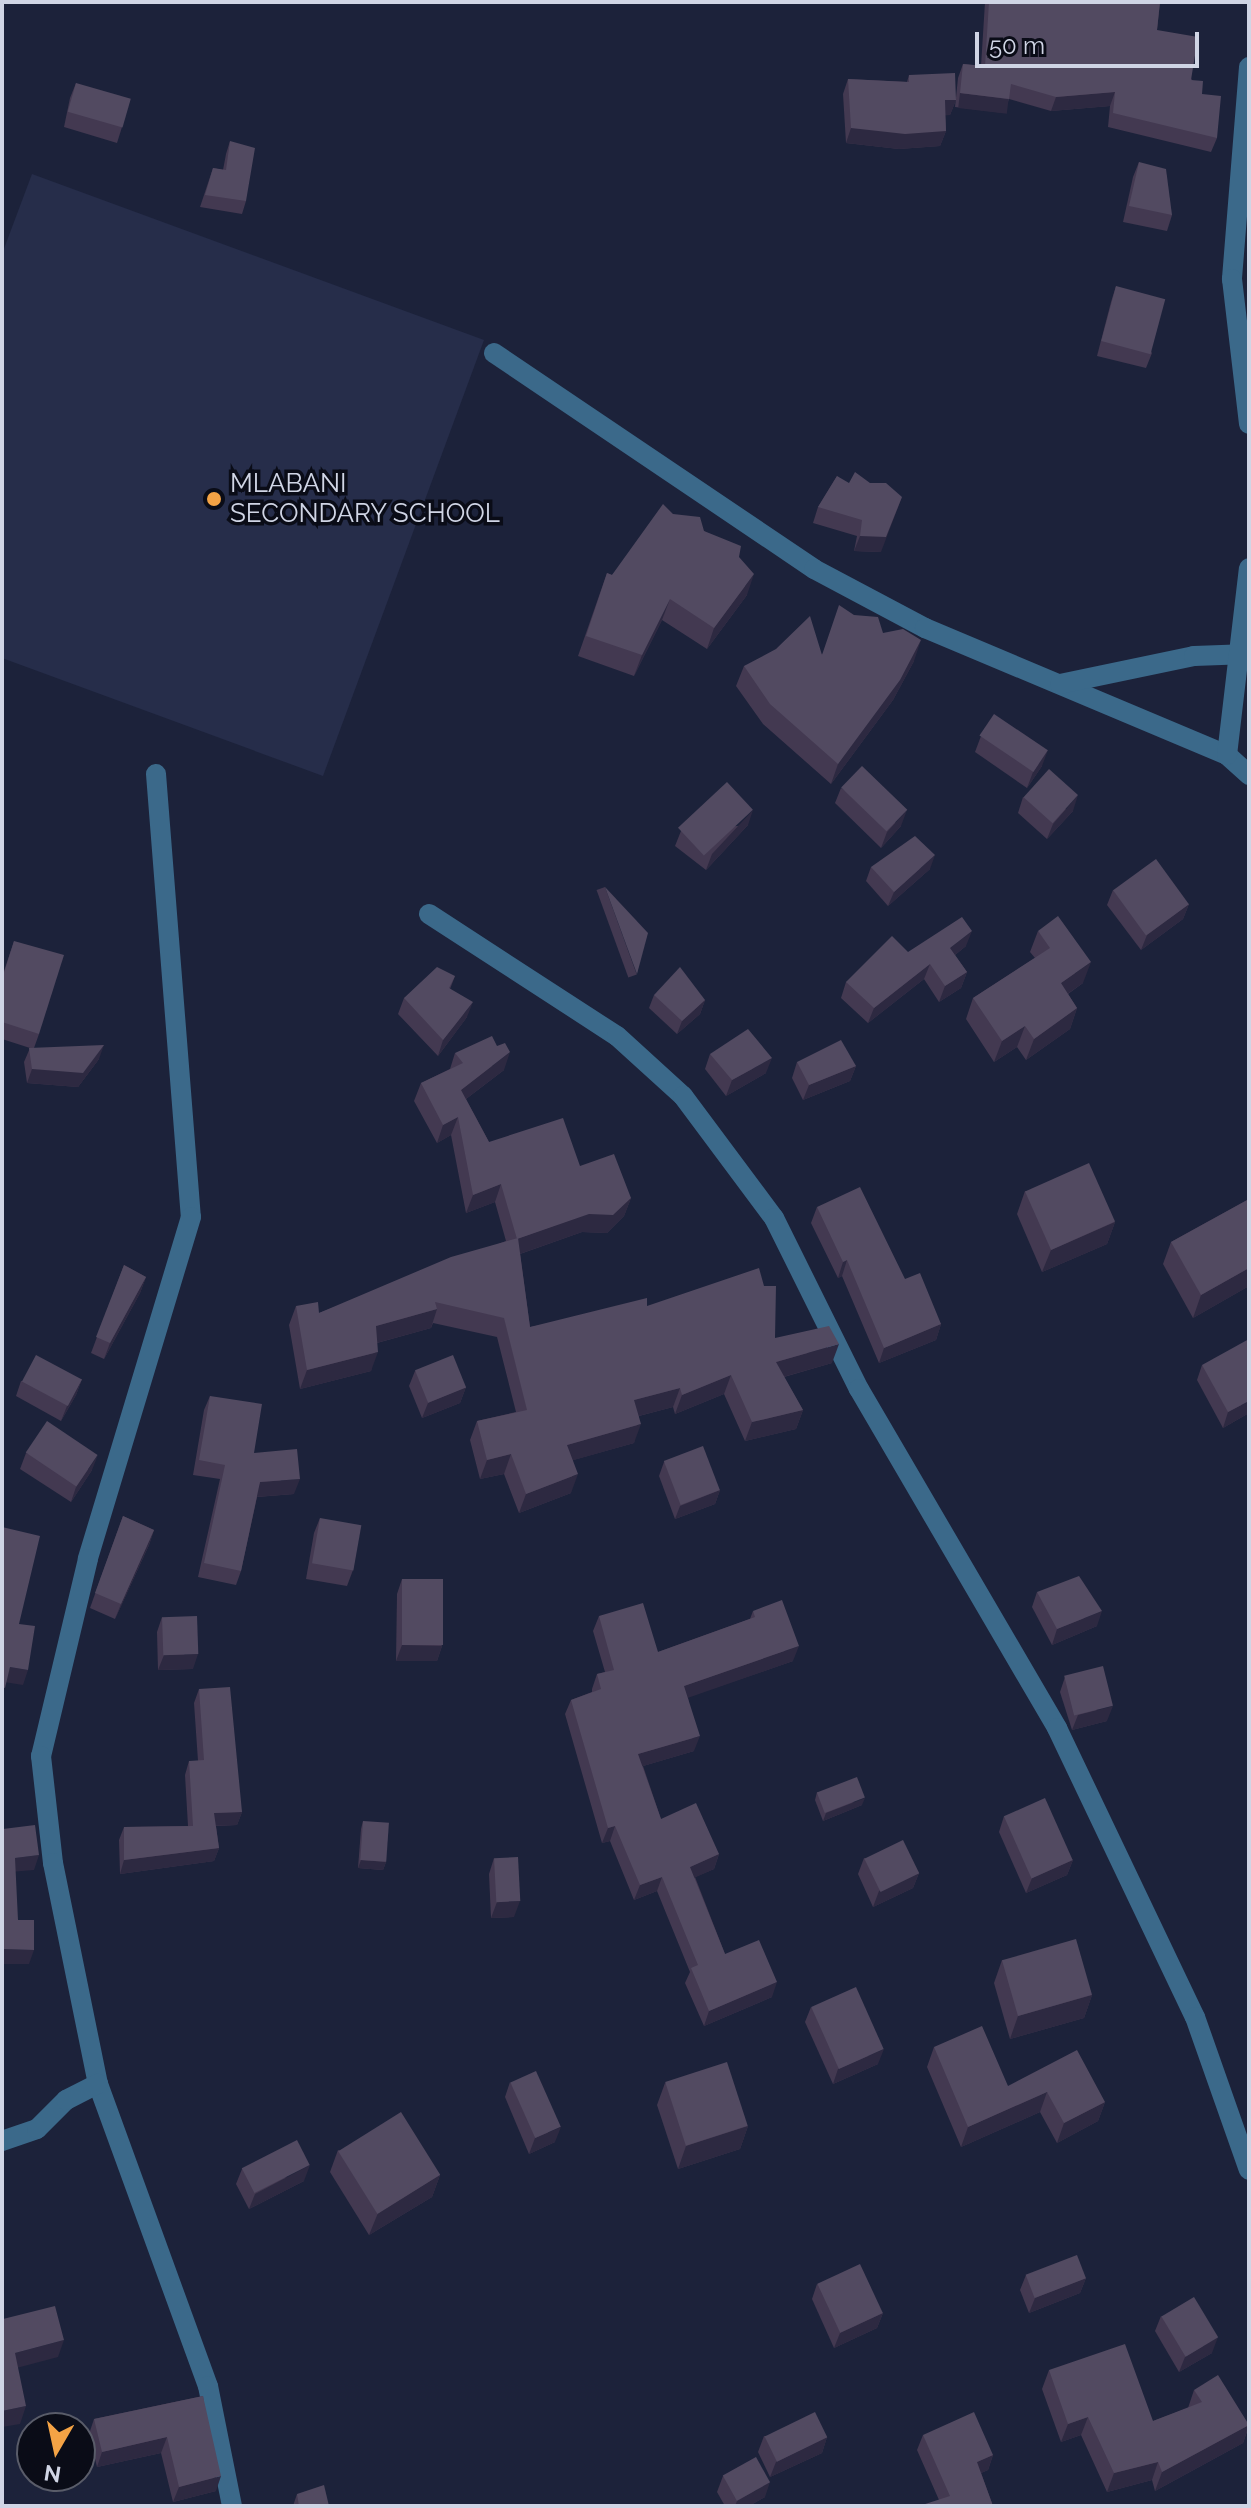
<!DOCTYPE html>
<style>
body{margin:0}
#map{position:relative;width:1251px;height:2508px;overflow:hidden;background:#1c223a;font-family:Raleway,sans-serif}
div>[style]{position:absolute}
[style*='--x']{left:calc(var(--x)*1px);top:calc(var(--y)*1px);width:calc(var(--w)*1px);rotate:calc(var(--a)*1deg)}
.built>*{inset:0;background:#262d4a}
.minor>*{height:20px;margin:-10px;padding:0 10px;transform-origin:10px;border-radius:10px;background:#3b698a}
.wall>*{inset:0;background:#433951;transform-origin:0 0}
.shaded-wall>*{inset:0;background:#2d2941;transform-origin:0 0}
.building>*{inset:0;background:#524a61;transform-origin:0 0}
.dots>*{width:22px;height:22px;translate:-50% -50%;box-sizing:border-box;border:4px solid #0a0c17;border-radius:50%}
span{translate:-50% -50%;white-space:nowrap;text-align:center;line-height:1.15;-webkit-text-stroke:7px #0a0c17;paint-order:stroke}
.poi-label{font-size:26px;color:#d0d5e5}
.left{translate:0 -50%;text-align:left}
.frame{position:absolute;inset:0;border:4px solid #d0d5e5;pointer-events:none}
.north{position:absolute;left:16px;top:2412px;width:80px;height:80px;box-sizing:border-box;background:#0a0c17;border:2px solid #595c69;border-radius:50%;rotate:189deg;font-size:22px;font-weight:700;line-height:32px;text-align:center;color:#d0d5e5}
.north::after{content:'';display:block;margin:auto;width:28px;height:36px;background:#f4a345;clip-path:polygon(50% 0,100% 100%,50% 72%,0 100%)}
.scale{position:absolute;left:975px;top:32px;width:224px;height:36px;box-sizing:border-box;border:4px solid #d0d5e5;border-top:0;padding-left:10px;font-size:24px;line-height:28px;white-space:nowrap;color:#d0d5e5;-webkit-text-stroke:6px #0a0c17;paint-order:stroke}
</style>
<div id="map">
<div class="built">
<i style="clip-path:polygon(32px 174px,484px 340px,323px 776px,2px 658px,2px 254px)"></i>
</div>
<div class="minor">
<i style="--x:1249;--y:67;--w:213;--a:94.6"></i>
<i style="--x:1232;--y:279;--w:146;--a:83.3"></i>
<i style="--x:494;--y:353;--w:386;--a:34"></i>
<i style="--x:814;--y:569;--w:126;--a:28"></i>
<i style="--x:925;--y:628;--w:328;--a:22.8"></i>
<i style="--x:1227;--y:755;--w:30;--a:42"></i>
<i style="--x:1060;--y:684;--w:137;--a:-11.8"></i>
<i style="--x:1194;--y:656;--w:55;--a:-2.1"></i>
<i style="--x:1227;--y:755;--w:188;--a:-83.3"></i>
<i style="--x:156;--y:774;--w:444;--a:85.5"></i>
<i style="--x:191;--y:1217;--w:357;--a:106.8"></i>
<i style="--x:88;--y:1559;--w:203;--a:103.4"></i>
<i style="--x:41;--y:1756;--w:108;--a:83.6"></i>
<i style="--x:53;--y:1863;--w:226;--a:78.5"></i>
<i style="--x:98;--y:2084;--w:321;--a:70"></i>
<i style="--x:208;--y:2386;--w:122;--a:78.7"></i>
<i style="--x:429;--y:914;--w:224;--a:33"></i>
<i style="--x:617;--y:1036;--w:89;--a:42.3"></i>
<i style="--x:683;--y:1096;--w:152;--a:53.3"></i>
<i style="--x:774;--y:1218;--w:191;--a:63.6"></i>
<i style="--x:859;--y:1389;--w:393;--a:59.7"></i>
<i style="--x:1057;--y:1728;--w:320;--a:64.5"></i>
<i style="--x:1195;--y:2017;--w:162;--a:70.6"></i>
<i style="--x:2;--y:2141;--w:37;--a:-19"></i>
<i style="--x:37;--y:2129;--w:41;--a:-45"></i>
<i style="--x:66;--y:2100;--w:36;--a:-27"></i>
</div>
<div class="wall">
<i style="clip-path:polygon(985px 2px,1160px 2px,1157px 30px,1202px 94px,1217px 138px,1211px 152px,1108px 127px,1110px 106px,1051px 111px,1009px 99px,1004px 113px,955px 107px,958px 78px,963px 64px,981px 66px)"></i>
<i style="clip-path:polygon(909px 75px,956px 100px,950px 115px,945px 115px,946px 131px,940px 146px,899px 149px,846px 143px,843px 94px,848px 79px,907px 82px)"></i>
<i style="clip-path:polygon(76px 83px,122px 127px,117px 143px,64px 127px,70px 98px)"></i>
<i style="clip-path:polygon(230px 141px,246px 201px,242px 214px,200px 207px,213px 168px,223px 170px,226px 154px)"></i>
<i style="clip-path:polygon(1139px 162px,1172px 215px,1167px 231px,1123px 222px,1133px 177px)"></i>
<i style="clip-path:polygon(1116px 286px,1152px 353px,1146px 368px,1097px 356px,1111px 302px)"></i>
<i style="clip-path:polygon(837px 476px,881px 552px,854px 551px,857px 536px,813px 523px,818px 507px)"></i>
<i style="clip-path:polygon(673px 514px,704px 531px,739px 557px,747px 595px,707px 649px,662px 620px,634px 676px,578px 656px,607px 573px,612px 575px)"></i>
<i style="clip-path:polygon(883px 633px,914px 661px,893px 700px,831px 784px,763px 724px,736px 686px,744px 666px,822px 654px)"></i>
<i style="clip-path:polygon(981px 736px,1042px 766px,1027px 788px,975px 752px)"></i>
<i style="clip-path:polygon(841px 788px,901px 826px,881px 848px,835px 803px)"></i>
<i style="clip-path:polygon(1023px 797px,1073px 811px,1047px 839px,1018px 813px)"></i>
<i style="clip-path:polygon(748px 825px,706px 870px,675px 846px,681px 831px)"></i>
<i style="clip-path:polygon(871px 867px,930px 869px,888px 906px,866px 881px)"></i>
<i style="left:605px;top:887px;width:93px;height:9px;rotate:70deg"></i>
<i style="clip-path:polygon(1113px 890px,1189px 904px,1183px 919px,1141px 950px,1107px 905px)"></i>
<i style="clip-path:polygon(1038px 931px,1083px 983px,1068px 994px,1077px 1008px,1070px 1029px,1026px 1060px,1017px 1047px,994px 1062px,966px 1019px,973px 998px,1035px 958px,1030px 952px)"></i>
<i style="clip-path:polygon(14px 941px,39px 1034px,34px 1048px,99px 1059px,78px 1087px,27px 1083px,24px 1062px,30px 1048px,2px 1039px,2px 977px)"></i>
<i style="clip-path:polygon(966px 946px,955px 955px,967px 972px,961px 988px,939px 1002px,924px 979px,868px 1023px,841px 998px,846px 982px,908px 952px)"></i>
<i style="clip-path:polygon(455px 976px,450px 989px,467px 1017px,438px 1056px,398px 1014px,404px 998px)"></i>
<i style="clip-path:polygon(654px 995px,705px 1000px,700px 1014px,677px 1034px,649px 1008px)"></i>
<i style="clip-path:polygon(455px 1053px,504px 1070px,466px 1099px,489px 1142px,580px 1166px,631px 1198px,624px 1216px,607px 1233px,582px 1232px,520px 1254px,530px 1327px,647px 1306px,775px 1338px,832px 1363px,784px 1377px,803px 1410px,796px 1429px,745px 1441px,724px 1394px,675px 1414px,673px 1407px,639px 1416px,634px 1443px,573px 1460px,571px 1493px,519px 1513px,504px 1474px,480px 1479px,470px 1440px,477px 1421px,516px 1412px,497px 1337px,433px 1323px,431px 1328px,377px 1343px,371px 1371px,300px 1389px,289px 1325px,296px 1306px,319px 1313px,506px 1241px,495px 1202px,466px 1213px,451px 1135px,437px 1143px,414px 1101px,421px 1083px,450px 1069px)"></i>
<i style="clip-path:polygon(710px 1054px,766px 1073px,726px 1096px,705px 1069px)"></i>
<i style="clip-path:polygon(797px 1062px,856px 1066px,850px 1081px,803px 1100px,792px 1078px)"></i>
<i style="clip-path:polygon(1025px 1191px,1115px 1222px,1107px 1244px,1042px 1272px,1017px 1214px)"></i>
<i style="clip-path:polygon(1249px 1199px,1249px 1286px,1193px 1318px,1163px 1264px,1171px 1242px)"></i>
<i style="clip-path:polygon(817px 1207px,905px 1279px,941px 1324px,936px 1340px,879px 1363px,842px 1276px,838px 1278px,811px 1223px)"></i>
<i style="clip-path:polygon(124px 1265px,146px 1277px,140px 1293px,104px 1359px,91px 1353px)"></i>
<i style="clip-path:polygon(1202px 1365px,1249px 1413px,1223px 1428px,1197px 1380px)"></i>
<i style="clip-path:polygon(415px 1371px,466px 1387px,460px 1403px,422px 1418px,409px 1386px)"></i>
<i style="clip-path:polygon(82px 1379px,76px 1395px,61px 1421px,16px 1396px,21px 1381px)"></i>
<i style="clip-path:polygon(210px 1396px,254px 1453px,294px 1494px,257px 1497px,241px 1571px,236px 1585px,198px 1577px,220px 1479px,193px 1475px,204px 1410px)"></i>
<i style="clip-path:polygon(26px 1453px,92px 1470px,71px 1502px,20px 1469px)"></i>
<i style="clip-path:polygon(664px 1462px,720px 1490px,715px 1504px,675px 1519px,659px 1476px)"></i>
<i style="clip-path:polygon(123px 1516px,154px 1530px,149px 1545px,115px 1619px,90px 1608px)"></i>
<i style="clip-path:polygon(320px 1518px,353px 1570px,347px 1586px,306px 1579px,314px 1533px)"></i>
<i style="clip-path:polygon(402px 1579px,442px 1646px,437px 1661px,396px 1661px,397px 1594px)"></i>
<i style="clip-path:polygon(1037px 1592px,1097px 1626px,1052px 1645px,1032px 1607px)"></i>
<i style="clip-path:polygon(753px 1611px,793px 1661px,688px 1697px,694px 1751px,643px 1766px,661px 1819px,719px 1854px,714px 1869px,695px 1877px,725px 1954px,772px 1997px,704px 2026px,685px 1983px,690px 1972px,657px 1891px,634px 1900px,610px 1841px,602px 1843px,565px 1714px,571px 1700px,592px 1692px,592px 1689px,597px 1674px,605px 1672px,593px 1631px,599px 1616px,658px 1652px,750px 1619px)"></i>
<i style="clip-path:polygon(162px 1617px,193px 1669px,158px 1670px,157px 1632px)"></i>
<i style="clip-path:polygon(1065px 1677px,1107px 1721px,1072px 1730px,1060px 1692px)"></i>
<i style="clip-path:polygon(199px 1689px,242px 1812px,237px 1825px,216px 1826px,219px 1848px,214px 1861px,120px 1874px,119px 1840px,124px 1827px,188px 1826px,185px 1775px,189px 1761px,198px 1761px,194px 1703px)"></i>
<i style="clip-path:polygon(817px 1792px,862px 1805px,823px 1821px,815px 1800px)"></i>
<i style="clip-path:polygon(1004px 1816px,1073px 1860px,1067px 1875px,1026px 1893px,999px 1832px)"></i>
<i style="clip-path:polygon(363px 1821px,386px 1862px,383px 1870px,358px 1868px,361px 1829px)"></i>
<i style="clip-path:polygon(494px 1858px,514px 1917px,491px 1918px,489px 1874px)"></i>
<i style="clip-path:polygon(864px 1858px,919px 1873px,913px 1888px,873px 1907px,858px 1874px)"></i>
<i style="clip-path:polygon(1002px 1960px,1092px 1995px,1084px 2018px,1010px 2039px,994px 1983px)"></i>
<i style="clip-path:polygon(811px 2007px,878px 2064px,833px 2084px,805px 2022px)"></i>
<i style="clip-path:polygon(934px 2047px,1008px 2086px,1105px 2102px,1098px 2121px,1057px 2143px,1040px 2112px,961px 2147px,927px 2067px)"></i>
<i style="clip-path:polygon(510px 2082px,555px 2142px,529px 2154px,505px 2097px)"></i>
<i style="clip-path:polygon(665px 2083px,748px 2126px,740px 2149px,678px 2169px,657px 2105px)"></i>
<i style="clip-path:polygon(338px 2150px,440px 2175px,432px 2197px,369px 2235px,330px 2172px)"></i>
<i style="clip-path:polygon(242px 2169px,304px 2181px,249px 2209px,236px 2184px)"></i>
<i style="clip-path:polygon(1026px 2275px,1086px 2278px,1080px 2293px,1029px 2313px,1020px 2290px)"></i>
<i style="clip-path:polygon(817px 2284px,883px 2313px,877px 2328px,834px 2348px,812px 2299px)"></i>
<i style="clip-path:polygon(1161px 2316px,1212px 2353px,1179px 2372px,1155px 2331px)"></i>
<i style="clip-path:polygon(1049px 2370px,1153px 2421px,1188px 2408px,1194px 2390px,1249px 2424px,1249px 2426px,1243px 2443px,1155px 2491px,1152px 2480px,1107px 2492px,1081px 2435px,1061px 2442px,1042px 2389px)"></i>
<i style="clip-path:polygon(203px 2396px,216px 2491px,173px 2502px,161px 2453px,97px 2467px,89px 2434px,94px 2419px)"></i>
<i style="clip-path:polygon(923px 2435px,993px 2455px,988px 2470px,981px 2473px,993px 2506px,939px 2500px,917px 2450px)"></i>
<i style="clip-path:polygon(764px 2436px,827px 2437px,822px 2453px,770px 2477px,758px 2452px)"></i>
<i style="clip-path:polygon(723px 2476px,765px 2497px,749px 2506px,725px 2506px,717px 2492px)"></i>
<i style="clip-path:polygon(297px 2494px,329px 2506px,293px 2506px)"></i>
</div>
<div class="shaded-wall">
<i style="clip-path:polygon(1115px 92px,1110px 106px,1051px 111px,1056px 97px)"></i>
<i style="left:960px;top:93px;width:49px;height:15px;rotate:7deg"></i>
<i style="clip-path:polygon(945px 100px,956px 100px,950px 115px,939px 116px)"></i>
<i style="clip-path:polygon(851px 128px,946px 131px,940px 146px,899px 149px,846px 143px)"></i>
<i style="clip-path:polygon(902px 497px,881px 552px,854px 551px,860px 536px)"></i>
<i style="clip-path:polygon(754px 574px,747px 595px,707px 649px,714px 628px)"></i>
<i style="clip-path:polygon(670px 599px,662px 620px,634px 676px,642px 655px)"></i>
<i style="clip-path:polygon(921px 640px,914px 661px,893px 700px,831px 784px,838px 764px)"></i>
<i style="clip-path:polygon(1048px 750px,1042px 766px,1027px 788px,1033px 772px)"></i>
<i style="clip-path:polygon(1078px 795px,1073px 811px,1047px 839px,1053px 824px)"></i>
<i style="clip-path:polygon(753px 810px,748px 825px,706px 870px,712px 854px)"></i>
<i style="clip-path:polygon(907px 810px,901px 826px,881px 848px,887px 832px)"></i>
<i style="clip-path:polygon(935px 855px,930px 869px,888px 906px,894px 892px)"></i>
<i style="clip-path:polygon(1189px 904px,1183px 919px,1141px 950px,1147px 935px)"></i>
<i style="clip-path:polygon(972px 931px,966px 946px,945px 963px,950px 948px)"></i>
<i style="clip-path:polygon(1091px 962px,1083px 983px,1053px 1004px,1061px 983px)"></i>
<i style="clip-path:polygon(930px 964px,924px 979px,868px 1023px,874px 1008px)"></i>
<i style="clip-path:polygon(967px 972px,961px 988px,939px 1002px,945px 986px)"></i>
<i style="clip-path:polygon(705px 1000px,700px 1014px,677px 1034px,682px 1021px)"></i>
<i style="clip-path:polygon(473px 1002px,467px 1017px,438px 1056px,443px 1040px)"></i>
<i style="clip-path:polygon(1077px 1008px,1070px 1029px,1026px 1060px,1034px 1039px)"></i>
<i style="clip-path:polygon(1025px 1026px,1017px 1047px,994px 1062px,1002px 1041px)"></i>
<i style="clip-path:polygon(104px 1045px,99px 1059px,78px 1087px,27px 1083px,32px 1069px)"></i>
<i style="clip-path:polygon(510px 1052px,504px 1070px,454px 1108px,461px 1090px)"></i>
<i style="clip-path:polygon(772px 1058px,766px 1073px,726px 1096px,732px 1080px)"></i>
<i style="clip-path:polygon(856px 1066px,850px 1081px,803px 1100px,809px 1085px)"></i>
<i style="clip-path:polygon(458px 1117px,451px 1135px,437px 1143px,443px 1125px)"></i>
<i style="clip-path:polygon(501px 1184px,495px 1202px,466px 1213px,473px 1195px)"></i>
<i style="clip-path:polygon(631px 1198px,624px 1216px,607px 1233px,582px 1232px,511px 1257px,517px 1239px)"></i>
<i style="clip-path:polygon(1115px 1222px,1107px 1244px,1042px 1272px,1051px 1250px)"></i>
<i style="clip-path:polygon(847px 1260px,842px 1276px,838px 1278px,843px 1262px)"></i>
<i style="clip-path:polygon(1249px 1268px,1249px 1286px,1193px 1318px,1201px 1295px)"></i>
<i style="clip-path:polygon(146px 1277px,140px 1293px,104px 1359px,110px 1343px)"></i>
<i style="clip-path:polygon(437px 1309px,431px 1328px,369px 1345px,376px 1326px)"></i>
<i style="clip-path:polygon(941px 1324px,936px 1340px,879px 1363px,884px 1348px)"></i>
<i style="clip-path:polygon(839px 1344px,832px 1363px,769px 1381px,776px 1362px)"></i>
<i style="clip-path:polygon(378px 1352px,371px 1371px,300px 1389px,307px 1370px)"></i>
<i style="clip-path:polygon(731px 1375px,724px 1394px,675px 1414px,682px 1395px)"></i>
<i style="clip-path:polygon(82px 1379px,76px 1395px,61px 1421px,67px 1406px)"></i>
<i style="clip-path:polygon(466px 1387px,460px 1403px,422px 1418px,428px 1403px)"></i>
<i style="clip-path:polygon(680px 1388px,673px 1407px,627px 1419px,634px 1400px)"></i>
<i style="clip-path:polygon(1249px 1401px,1249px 1413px,1223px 1428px,1228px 1412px)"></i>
<i style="clip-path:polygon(803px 1410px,796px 1429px,745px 1441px,752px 1422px)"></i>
<i style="clip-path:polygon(641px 1424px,634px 1443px,560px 1464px,567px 1445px)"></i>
<i style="clip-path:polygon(511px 1454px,504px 1474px,480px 1479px,487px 1460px)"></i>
<i style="clip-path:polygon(98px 1455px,92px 1470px,71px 1502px,76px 1487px)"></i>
<i style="clip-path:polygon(578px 1474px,571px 1493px,519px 1513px,526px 1494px)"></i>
<i style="clip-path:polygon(300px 1479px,294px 1494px,255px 1497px,260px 1482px)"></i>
<i style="clip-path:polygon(720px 1490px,715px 1504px,675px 1519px,680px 1506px)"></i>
<i style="clip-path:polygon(154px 1530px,149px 1545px,115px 1619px,121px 1604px)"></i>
<i style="clip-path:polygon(1102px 1611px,1097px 1626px,1052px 1645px,1057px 1629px)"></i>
<i style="clip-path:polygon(402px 1645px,442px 1646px,437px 1661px,396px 1661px)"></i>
<i style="clip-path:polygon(799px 1646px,793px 1661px,679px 1701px,684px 1686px)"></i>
<i style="clip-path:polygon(198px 1654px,193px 1669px,158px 1670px,164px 1655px)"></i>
<i style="clip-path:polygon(10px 1667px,28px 1670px,23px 1685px,4px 1682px)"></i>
<i style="clip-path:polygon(1113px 1706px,1107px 1721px,1072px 1730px,1078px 1715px)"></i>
<i style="clip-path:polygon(700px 1736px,694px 1751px,633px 1769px,638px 1754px)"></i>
<i style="clip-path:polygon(865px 1798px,862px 1805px,823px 1821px,826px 1813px)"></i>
<i style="clip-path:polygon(242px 1812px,237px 1825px,209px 1826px,214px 1813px)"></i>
<i style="clip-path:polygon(615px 1826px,610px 1841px,602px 1843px,608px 1828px)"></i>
<i style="clip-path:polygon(219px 1848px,214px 1861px,120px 1874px,124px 1860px)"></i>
<i style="clip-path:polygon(719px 1854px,714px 1869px,685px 1882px,690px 1867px)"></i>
<i style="clip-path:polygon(39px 1855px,34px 1870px,10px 1872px,15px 1858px)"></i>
<i style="clip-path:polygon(361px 1860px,386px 1862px,383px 1870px,358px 1868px)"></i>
<i style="clip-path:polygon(1073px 1860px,1067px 1875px,1026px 1893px,1032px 1878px)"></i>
<i style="clip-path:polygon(919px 1873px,913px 1888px,873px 1907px,879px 1891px)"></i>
<i style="clip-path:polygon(662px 1877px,657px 1891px,634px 1900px,640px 1885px)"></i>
<i style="clip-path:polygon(520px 1901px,514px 1917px,491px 1918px,497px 1902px)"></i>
<i style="clip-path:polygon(2px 1949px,34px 1950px,29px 1964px,2px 1964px)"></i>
<i style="clip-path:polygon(777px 1982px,772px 1997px,704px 2026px,709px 2011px)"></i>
<i style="clip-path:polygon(1092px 1995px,1084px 2018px,1010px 2039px,1018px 2016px)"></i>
<i style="clip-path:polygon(884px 2049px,878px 2064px,833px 2084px,838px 2069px)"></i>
<i style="clip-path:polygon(1047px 2092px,1040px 2112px,961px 2147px,968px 2127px)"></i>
<i style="clip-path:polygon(1105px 2102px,1098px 2121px,1057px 2143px,1064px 2123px)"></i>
<i style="clip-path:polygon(748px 2126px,740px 2149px,678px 2169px,686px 2146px)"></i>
<i style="clip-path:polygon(561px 2127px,555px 2142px,529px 2154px,535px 2138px)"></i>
<i style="clip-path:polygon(310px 2165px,304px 2181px,249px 2209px,255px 2194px)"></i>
<i style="clip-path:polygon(440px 2175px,432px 2197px,369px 2235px,378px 2213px)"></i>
<i style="clip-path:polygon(1086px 2278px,1080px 2293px,1029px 2313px,1035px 2298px)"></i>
<i style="clip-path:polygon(883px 2313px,877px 2328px,834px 2348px,840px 2333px)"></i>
<i style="clip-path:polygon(1218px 2337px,1212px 2353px,1179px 2372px,1185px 2357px)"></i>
<i style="clip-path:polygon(64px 2340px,58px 2357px,9px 2370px,15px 2353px)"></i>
<i style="clip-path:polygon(26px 2406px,20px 2424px,2px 2427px,2px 2411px)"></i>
<i style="clip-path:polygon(1088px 2417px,1081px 2435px,1061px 2442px,1068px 2424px)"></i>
<i style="clip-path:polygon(1249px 2425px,1243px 2443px,1155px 2491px,1162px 2472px)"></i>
<i style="clip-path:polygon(167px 2437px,161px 2453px,97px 2467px,102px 2452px)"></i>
<i style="clip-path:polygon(827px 2437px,822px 2453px,770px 2477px,776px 2462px)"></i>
<i style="clip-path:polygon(993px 2455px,988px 2470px,971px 2477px,977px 2462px)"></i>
<i style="clip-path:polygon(1158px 2462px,1152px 2480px,1107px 2492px,1114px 2473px)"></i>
<i style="clip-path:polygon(221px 2476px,216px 2491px,173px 2502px,179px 2487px)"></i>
<i style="clip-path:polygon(770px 2482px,765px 2497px,749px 2506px,735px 2506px,737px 2501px)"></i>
</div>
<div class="building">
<i style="clip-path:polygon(989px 2px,1160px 2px,1157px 30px,1198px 37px,1191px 80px,1203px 81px,1202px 94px,1221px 96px,1217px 138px,1113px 113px,1115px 92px,1056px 97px,1011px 84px,1009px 99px,960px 93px,963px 64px,985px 66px)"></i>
<i style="clip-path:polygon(955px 73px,956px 100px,945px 100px,946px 131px,905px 134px,851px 128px,848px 79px,909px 82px,909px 75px)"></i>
<i style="left:76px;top:83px;width:57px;height:30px;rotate:16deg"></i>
<i style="clip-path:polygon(230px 141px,255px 148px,246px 201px,205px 195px,213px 168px,226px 170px)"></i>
<i style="clip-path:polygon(1139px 162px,1166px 169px,1172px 215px,1129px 206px)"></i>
<i style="left:1116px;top:286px;width:51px;height:57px;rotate:15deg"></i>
<i style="clip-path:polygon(855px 472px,870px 483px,886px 483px,902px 497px,886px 537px,860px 536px,862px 520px,818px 507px,837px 476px,849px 483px)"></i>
<i style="clip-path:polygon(663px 504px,673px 514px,700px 517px,704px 531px,741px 546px,739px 557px,754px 574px,714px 628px,670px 599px,642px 655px,586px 636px,607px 573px,612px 575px)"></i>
<i style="clip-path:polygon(839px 605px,854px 615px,878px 617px,883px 633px,903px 629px,921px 640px,900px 680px,838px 764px,770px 704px,744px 666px,776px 649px,810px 616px,822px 655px)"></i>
<i style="left:994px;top:714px;width:65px;height:26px;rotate:34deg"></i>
<i style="left:862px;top:766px;width:63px;height:30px;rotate:44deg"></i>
<i style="left:1049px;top:769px;width:39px;height:38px;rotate:42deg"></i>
<i style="left:727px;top:782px;width:38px;height:67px;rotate:47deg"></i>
<i style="clip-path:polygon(915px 836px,935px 855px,894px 892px,871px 867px)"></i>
<i style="left:1156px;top:859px;width:56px;height:53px;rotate:54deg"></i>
<i style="clip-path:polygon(605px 887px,648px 933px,637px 974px)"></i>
<i style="clip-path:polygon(1058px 916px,1091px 962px,1061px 983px,1077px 1008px,1034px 1039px,1025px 1026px,1002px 1041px,973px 998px,1050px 948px,1038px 931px)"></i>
<i style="clip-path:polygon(962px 917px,972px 931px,950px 948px,967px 972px,945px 986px,930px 964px,874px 1008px,846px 982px,892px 936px,908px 952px)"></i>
<i style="clip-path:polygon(14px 941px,64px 955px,39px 1034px,2px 1022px,2px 979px)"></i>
<i style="clip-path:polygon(437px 967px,455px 976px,449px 988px,473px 1002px,443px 1040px,404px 998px)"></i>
<i style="clip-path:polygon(680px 967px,705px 1000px,682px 1021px,654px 995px)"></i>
<i style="clip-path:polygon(748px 1029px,772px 1058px,732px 1080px,710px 1054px)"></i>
<i style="clip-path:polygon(492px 1036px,497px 1046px,505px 1043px,510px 1052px,461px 1090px,489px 1142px,563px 1118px,580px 1166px,614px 1154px,631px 1198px,613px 1215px,589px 1214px,517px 1239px,501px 1184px,473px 1195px,458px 1117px,443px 1125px,421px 1083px,463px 1063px,455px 1053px)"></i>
<i style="clip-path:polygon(841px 1040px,856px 1066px,809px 1085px,797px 1062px)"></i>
<i style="clip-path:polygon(104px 1045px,83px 1073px,32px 1069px,29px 1048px)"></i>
<i style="left:1089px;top:1163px;width:64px;height:70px;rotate:66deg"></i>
<i style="clip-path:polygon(860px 1187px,905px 1279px,920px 1273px,941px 1324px,884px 1348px,847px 1260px,843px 1262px,817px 1207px)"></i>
<i style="clip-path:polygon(1249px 1199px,1249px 1268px,1201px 1295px,1171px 1242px)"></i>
<i style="clip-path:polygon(518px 1238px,530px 1327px,647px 1298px,647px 1306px,759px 1268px,764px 1286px,776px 1286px,775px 1338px,829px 1326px,839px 1344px,776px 1362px,803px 1410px,752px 1422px,731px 1375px,682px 1395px,680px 1388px,634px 1400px,641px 1424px,567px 1445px,578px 1474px,526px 1494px,511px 1454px,487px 1460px,477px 1421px,527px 1410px,504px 1318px,435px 1302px,437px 1309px,376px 1326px,378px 1352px,307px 1370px,296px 1306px,318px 1302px,319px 1313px,451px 1257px)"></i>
<i style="clip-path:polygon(124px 1265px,146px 1277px,110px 1343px,96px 1337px)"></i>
<i style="clip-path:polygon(1249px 1339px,1249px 1401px,1228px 1412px,1202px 1365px)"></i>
<i style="left:36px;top:1355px;width:52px;height:30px;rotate:28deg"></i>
<i style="left:453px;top:1355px;width:35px;height:41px;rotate:68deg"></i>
<i style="clip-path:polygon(210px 1396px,262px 1404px,254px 1453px,297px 1449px,300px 1479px,260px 1482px,241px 1571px,204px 1563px,225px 1465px,199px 1460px)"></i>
<i style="left:47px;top:1421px;width:61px;height:38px;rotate:34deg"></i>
<i style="left:703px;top:1446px;width:47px;height:42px;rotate:69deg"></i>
<i style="clip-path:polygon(123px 1516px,154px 1530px,121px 1604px,95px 1593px)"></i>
<i style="left:320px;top:1518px;width:42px;height:46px;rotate:10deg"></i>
<i style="clip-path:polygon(2px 1527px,40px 1536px,19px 1624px,35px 1626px,28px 1670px,10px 1667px,5px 1688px,2px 1687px)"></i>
<i style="clip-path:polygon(1079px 1576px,1102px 1611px,1057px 1629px,1037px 1592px)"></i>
<i style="left:402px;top:1579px;width:41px;height:66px"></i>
<i style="clip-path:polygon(782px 1600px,799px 1646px,684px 1686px,700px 1736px,638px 1754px,661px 1819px,696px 1803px,719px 1854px,690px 1867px,725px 1954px,759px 1940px,777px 1982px,709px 2011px,691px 1968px,698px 1965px,662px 1877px,640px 1885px,615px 1826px,608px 1828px,571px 1700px,601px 1689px,597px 1674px,614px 1670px,599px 1616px,643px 1603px,658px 1652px,755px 1617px,753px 1611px)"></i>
<i style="left:197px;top:1616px;width:38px;height:35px;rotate:88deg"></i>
<i style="left:1103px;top:1666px;width:41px;height:40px;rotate:76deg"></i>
<i style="clip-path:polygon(230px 1687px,242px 1812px,214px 1813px,219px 1848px,124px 1860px,124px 1827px,193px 1826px,189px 1761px,204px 1760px,199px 1689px)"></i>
<i style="left:857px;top:1777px;width:22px;height:43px;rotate:69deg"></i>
<i style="left:1045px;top:1798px;width:68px;height:45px;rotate:66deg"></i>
<i style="clip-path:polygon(2px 1814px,3px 1829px,35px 1825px,39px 1855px,15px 1858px,18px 1920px,34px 1920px,34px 1950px,2px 1949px)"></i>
<i style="left:363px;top:1821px;width:26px;height:39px;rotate:4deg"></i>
<i style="left:903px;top:1840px;width:37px;height:43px;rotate:64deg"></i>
<i style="left:518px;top:1857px;width:44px;height:24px;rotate:87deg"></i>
<i style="left:1076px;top:1939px;width:58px;height:77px;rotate:74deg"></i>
<i style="left:856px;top:1987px;width:68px;height:49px;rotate:66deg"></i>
<i style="clip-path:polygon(982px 2026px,1008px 2086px,1077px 2050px,1105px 2102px,1064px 2123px,1047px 2092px,968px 2127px,934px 2047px)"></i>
<i style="left:727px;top:2062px;width:67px;height:65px;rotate:72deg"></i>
<i style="left:536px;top:2071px;width:61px;height:28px;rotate:66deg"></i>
<i style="left:401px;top:2112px;width:74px;height:74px;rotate:58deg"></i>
<i style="left:297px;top:2140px;width:28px;height:62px;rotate:63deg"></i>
<i style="left:1077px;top:2255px;width:25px;height:55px;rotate:69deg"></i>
<i style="left:860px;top:2264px;width:54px;height:47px;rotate:65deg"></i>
<i style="left:1194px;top:2297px;width:47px;height:38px;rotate:59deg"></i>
<i style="clip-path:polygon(55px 2306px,64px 2340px,15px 2353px,26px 2406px,2px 2411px,2px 2312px,3px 2319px)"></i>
<i style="clip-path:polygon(1125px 2344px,1153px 2421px,1202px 2402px,1194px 2390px,1218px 2375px,1249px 2425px,1162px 2472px,1158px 2462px,1114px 2473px,1088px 2417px,1068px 2424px,1049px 2370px)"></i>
<i style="clip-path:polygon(203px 2396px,221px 2476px,179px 2487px,167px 2437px,102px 2452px,94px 2419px)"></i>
<i style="left:815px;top:2412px;width:28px;height:56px;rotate:64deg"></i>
<i style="clip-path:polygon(974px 2412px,993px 2455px,977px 2462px,993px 2506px,919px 2506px,950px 2496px,923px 2435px)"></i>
<i style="left:756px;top:2457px;width:29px;height:38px;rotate:61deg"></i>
<i style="clip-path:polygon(324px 2485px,329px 2506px,299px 2506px,297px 2494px)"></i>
</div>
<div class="dots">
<i style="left:214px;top:499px;background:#f4a345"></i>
</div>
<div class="poi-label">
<span class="left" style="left:230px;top:499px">MLABANI<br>SECONDARY SCHOOL</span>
</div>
<div class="frame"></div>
<div class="north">N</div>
<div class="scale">50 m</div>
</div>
